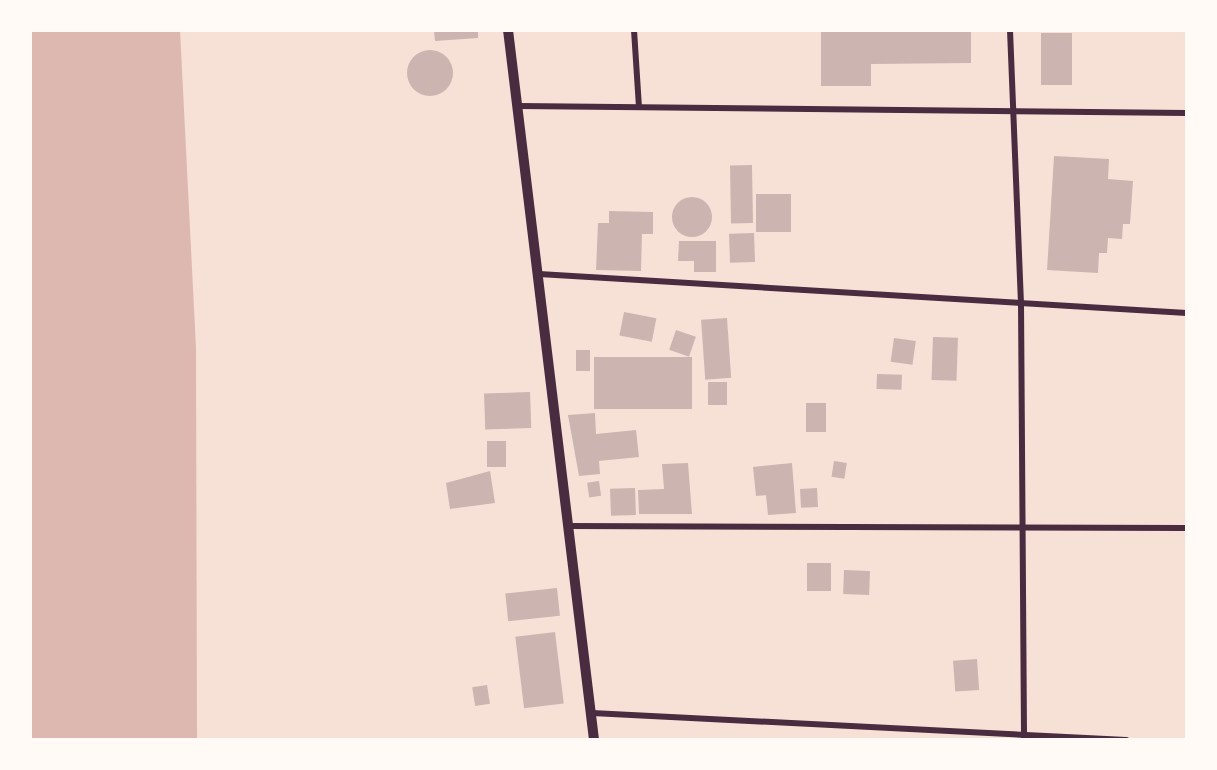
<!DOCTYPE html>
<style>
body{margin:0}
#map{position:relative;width:1217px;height:770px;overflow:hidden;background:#f7e1d7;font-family:"Work Sans",sans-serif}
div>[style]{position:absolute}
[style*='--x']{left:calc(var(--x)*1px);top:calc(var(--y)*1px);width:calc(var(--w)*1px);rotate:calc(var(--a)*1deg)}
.water>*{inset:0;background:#dcb8b0}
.building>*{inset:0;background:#ccb4b1;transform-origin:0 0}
.round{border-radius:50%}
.minor>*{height:6px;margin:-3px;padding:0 3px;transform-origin:3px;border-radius:3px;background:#4a2c40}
.tertiary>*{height:10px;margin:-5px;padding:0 5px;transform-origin:5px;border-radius:5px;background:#4a2c40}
span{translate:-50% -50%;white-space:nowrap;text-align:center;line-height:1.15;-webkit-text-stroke:4.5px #fffaf5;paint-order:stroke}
.frame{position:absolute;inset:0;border:32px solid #fffaf5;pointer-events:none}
</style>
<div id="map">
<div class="water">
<i style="clip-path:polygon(30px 30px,180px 30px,196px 348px,197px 740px,30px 740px)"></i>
</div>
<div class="building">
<i style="clip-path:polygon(434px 30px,478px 30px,478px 38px,435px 41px)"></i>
<i style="clip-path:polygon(821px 30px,971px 30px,971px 63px,871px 64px,871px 86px,821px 86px)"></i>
<i style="left:1041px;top:33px;width:31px;height:52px"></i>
<i class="round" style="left:407px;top:50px;width:46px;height:46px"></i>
<i style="clip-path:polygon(1054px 156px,1109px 159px,1108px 179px,1133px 181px,1130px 224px,1123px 224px,1122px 239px,1108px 238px,1107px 253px,1099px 253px,1098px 273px,1047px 270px)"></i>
<i style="left:752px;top:165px;width:58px;height:22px;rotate:89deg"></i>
<i style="left:791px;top:194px;width:38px;height:35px;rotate:90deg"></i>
<i class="round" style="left:672px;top:197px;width:40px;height:40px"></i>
<i style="clip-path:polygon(609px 211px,653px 212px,653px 234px,642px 234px,641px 271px,596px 270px,598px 223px,609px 223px)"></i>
<i style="left:754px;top:233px;width:29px;height:25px;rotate:88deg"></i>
<i style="clip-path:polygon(679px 241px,716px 241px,716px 272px,694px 272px,694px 261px,678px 261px)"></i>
<i style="left:624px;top:312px;width:33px;height:24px;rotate:11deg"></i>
<i style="left:727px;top:318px;width:60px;height:26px;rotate:86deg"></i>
<i style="left:676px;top:330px;width:21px;height:21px;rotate:19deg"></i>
<i style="left:933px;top:337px;width:25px;height:43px;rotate:2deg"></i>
<i style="left:894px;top:338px;width:22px;height:24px;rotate:8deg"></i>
<i style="left:576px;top:350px;width:14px;height:21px"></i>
<i style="left:594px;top:357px;width:98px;height:52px"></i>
<i style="left:877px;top:374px;width:25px;height:15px;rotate:2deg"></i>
<i style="left:708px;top:382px;width:19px;height:23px"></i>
<i style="left:530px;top:392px;width:36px;height:46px;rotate:88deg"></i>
<i style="left:806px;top:403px;width:20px;height:29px"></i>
<i style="clip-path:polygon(595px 413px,596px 434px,636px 430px,639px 457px,599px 461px,600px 474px,579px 476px,568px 415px)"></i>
<i style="left:487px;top:441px;width:19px;height:26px"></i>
<i style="left:834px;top:461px;width:13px;height:16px;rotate:9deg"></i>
<i style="clip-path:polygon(688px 463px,692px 514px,639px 514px,638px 490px,664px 489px,662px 464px)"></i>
<i style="clip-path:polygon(792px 463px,796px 513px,768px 515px,766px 495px,756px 496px,753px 467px)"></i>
<i style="clip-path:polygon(490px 471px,495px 503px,450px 509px,446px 483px)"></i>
<i style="left:599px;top:481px;width:15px;height:12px;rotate:82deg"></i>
<i style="left:635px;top:488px;width:27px;height:25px;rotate:88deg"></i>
<i style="left:817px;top:488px;width:19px;height:17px;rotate:87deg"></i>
<i style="left:807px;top:563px;width:24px;height:28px"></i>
<i style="left:844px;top:570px;width:26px;height:24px;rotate:2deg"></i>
<i style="left:557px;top:588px;width:28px;height:52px;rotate:84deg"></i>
<i style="left:555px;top:632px;width:72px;height:40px;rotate:83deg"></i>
<i style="left:977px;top:659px;width:31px;height:24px;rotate:86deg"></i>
<i style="left:487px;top:685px;width:19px;height:15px;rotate:81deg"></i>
</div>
<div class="minor">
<i style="--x:634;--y:30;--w:77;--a:86.3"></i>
<i style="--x:1010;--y:30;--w:273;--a:87.7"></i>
<i style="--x:1021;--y:303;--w:437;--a:89.6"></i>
<i style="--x:519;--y:106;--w:668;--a:0.6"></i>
<i style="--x:539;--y:274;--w:649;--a:3.44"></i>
<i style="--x:569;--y:526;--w:618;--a:0.19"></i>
<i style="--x:592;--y:713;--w:535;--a:2.89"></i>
</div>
<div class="tertiary">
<i style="--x:508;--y:30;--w:715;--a:83.09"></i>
</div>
<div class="frame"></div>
</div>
